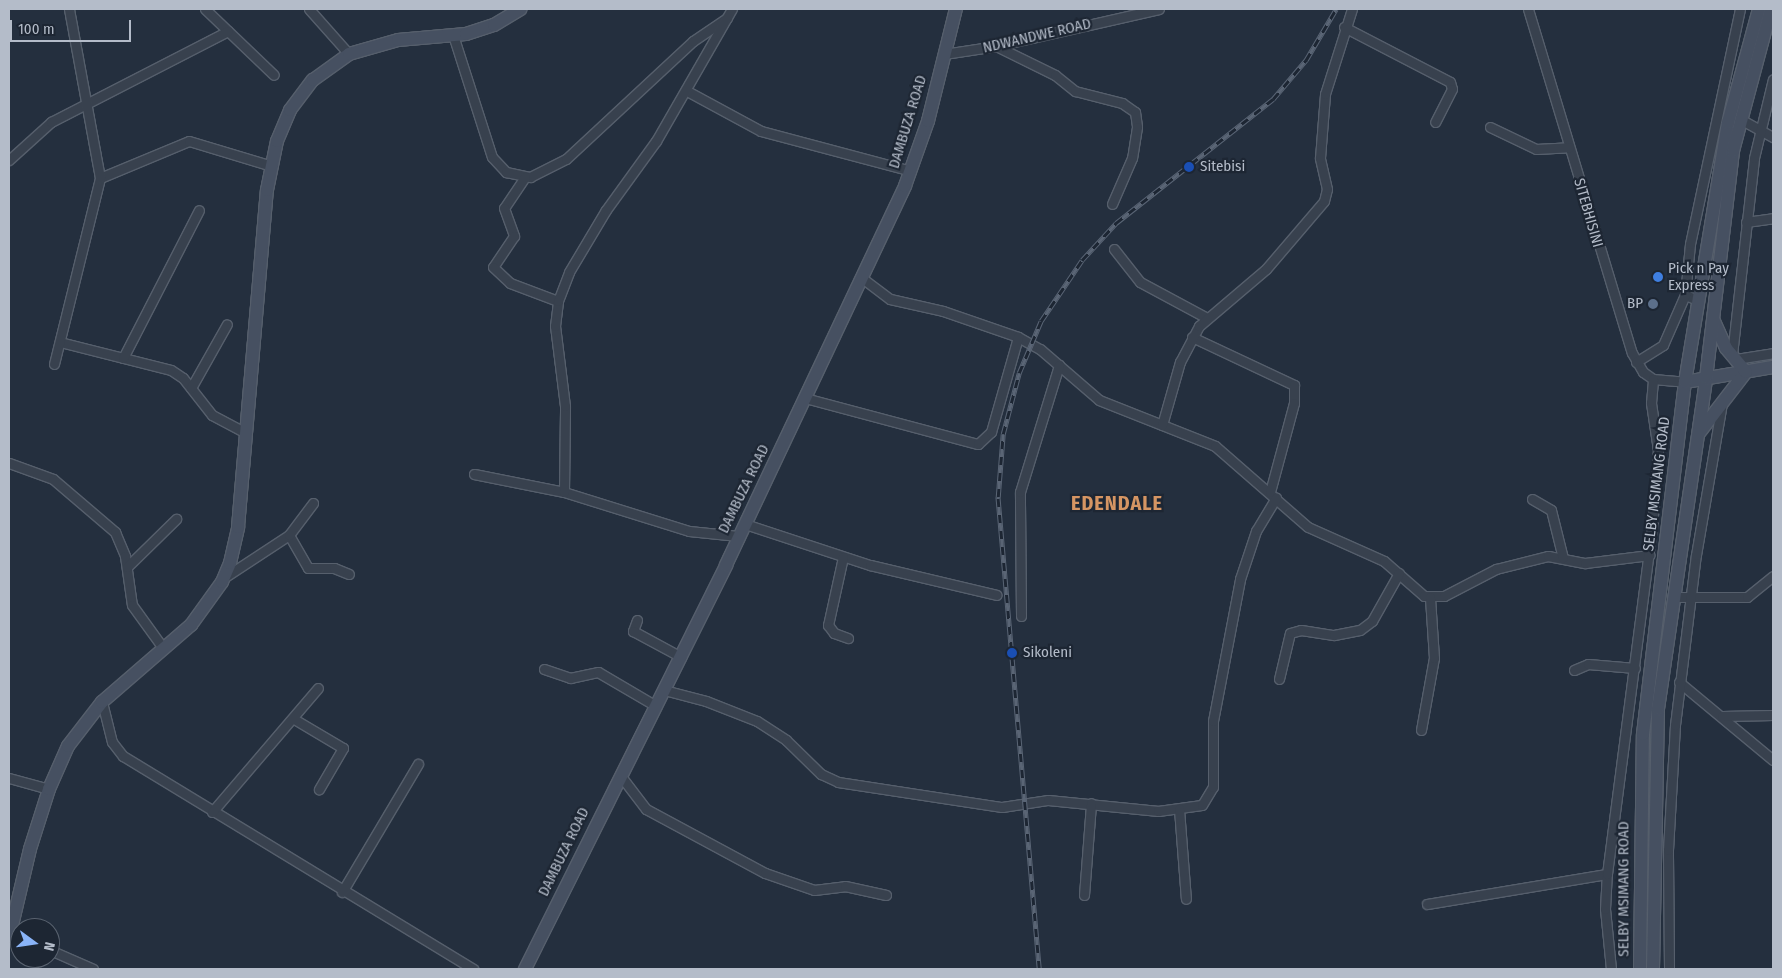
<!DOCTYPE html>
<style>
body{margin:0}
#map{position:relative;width:1782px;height:978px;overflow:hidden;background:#242f3e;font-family:"Fira Sans Condensed",sans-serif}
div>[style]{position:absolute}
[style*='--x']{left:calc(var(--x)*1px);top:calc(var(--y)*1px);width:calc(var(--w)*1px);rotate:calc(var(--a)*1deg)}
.roads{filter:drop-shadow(1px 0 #565f6c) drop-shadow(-1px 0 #565f6c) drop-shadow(0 1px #565f6c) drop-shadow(0 -1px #565f6c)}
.street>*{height:9px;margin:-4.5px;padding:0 4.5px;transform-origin:4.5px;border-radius:4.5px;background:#38414e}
.secondary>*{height:12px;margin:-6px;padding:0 6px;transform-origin:6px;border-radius:6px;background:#465061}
.rail>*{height:4.5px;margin-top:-2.25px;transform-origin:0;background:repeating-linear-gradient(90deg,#1d2633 0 8px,#5a6575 0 16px);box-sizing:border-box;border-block:1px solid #5a6575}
.dots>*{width:14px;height:14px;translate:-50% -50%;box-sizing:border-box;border:2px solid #1d2633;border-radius:50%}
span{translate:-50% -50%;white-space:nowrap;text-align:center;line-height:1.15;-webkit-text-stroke:4.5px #1d2633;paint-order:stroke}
.street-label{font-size:15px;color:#b4bcc9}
.poi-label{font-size:15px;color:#b4bcc9}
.left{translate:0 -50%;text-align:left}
.right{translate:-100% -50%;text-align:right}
.district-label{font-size:20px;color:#d59563;font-weight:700;letter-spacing:1px}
.frame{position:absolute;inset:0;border:10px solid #b4bcc9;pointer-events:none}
.north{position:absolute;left:10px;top:918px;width:50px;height:50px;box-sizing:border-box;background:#1d2633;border:1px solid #59626f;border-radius:50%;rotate:104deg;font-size:14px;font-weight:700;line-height:20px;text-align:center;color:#b4bcc9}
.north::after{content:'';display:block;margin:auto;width:18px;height:22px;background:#8ab4f8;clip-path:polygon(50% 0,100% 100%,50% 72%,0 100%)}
.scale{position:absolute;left:10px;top:20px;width:121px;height:22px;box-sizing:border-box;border:2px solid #b4bcc9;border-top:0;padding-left:6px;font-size:15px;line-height:18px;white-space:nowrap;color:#b4bcc9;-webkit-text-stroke:4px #1d2633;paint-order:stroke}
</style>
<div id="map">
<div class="roads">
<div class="street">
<i style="--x:205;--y:9;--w:95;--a:43.7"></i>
<i style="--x:309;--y:9;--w:60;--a:48.4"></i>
<i style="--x:1528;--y:9;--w:359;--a:73.2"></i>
<i style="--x:1632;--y:353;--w:22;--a:60"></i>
<i style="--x:1643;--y:372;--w:12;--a:35"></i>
<i style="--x:1653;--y:379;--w:32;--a:5"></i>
<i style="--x:1344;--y:27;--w:119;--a:27.4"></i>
<i style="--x:1450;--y:82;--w:7;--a:74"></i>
<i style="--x:1452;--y:89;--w:37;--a:117"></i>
<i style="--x:453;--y:35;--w:128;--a:72.3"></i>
<i style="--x:492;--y:157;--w:21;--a:47"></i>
<i style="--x:506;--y:172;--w:25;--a:12"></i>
<i style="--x:530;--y:177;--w:40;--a:-26.6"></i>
<i style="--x:566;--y:159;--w:173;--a:-42.9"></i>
<i style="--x:693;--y:41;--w:41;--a:-34.1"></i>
<i style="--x:996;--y:46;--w:66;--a:26.2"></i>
<i style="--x:1055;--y:75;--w:26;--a:39"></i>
<i style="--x:1075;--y:91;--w:49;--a:14.3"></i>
<i style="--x:1122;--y:103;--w:16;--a:35"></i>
<i style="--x:1135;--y:112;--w:15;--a:82"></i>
<i style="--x:1137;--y:127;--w:31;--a:99"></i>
<i style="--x:1132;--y:158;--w:50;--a:113.5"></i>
<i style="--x:944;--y:54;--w:53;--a:-8.7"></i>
<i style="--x:996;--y:46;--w:167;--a:-12.8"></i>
<i style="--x:687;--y:91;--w:84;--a:28.4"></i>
<i style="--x:761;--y:131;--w:155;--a:14.9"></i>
<i style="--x:1740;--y:119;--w:38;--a:29"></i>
<i style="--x:1490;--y:127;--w:51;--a:25.6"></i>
<i style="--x:1536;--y:149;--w:33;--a:-3"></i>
<i style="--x:9;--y:160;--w:57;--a:-42.1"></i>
<i style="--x:51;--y:122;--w:199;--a:-27.2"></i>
<i style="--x:525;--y:177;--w:37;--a:124"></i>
<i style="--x:504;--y:208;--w:30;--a:70"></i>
<i style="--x:514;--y:236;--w:37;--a:124"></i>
<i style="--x:493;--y:267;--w:23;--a:43"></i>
<i style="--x:510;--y:283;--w:51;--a:20.6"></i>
<i style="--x:100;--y:178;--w:96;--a:-22.6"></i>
<i style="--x:189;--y:141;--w:87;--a:16.8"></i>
<i style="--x:1746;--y:222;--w:27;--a:-8"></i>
<i style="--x:1114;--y:249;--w:42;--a:51.8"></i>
<i style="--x:1140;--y:282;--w:76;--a:28.2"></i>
<i style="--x:862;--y:278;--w:35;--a:37"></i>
<i style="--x:890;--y:299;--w:54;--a:12.8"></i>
<i style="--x:943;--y:311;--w:79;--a:19.1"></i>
<i style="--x:1018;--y:337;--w:25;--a:29"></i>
<i style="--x:1040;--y:349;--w:78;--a:40.8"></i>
<i style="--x:1099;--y:400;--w:125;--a:21.6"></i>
<i style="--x:1215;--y:446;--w:123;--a:41.1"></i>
<i style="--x:1308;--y:527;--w:83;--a:24.1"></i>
<i style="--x:1384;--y:561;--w:53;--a:41.2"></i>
<i style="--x:1424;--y:596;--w:20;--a:0"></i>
<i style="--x:1444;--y:596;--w:59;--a:-27.4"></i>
<i style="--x:1496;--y:569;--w:54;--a:-14"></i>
<i style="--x:1548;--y:556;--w:38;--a:11"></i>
<i style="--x:1585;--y:563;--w:65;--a:-7"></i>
<i style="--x:1698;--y:300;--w:14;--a:-159"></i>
<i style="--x:1685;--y:295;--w:51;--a:-84.4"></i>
<i style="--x:1690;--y:244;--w:240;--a:-78"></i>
<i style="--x:1192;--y:337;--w:113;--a:25.2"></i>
<i style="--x:1294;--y:385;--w:18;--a:90"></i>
<i style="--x:1294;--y:403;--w:92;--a:105.1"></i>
<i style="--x:60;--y:342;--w:114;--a:14.2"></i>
<i style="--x:171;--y:370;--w:14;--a:34"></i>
<i style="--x:183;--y:378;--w:47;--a:51.9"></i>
<i style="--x:212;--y:415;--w:38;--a:28"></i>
<i style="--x:1732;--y:355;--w:198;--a:-83.6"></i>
<i style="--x:1754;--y:158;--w:81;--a:-76.5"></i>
<i style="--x:123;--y:358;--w:166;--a:-62.8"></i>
<i style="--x:1736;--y:359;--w:37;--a:-9"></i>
<i style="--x:1636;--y:362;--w:32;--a:-32"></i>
<i style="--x:1663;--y:345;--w:55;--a:-66.3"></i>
<i style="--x:54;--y:364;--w:192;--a:-76.1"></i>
<i style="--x:100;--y:178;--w:172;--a:-100.4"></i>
<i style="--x:191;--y:388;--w:73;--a:-60.6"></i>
<i style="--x:805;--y:398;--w:179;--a:14.9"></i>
<i style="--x:978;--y:444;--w:18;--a:-43"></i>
<i style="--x:991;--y:432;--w:99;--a:-74.1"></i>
<i style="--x:1162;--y:425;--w:66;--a:-74.1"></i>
<i style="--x:1180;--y:362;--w:41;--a:-62.2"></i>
<i style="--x:1199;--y:326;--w:88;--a:-40.4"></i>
<i style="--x:1266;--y:269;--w:89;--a:-49.5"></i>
<i style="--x:1324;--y:201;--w:12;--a:-76"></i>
<i style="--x:1327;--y:189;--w:32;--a:-103"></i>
<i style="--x:1320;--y:158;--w:64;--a:-85.5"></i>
<i style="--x:1325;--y:94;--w:89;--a:-72.4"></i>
<i style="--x:9;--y:463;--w:47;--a:20"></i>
<i style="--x:53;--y:479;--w:82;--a:40.5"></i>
<i style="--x:115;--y:532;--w:26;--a:67"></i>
<i style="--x:125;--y:556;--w:49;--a:81.9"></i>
<i style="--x:132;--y:605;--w:53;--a:54.2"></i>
<i style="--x:474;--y:474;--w:92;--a:11.3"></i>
<i style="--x:564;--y:492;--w:131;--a:17.3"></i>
<i style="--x:689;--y:531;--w:49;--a:5.8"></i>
<i style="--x:564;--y:492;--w:86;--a:-89.3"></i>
<i style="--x:565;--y:406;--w:81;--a:-97.1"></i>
<i style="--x:555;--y:326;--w:25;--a:-83"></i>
<i style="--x:558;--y:301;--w:31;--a:-69"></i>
<i style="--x:569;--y:272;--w:72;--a:-59.2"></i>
<i style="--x:606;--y:210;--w:85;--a:-54.1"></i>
<i style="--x:656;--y:141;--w:152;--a:-60.1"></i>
<i style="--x:1532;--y:499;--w:22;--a:30"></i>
<i style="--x:1551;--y:510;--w:49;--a:76"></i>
<i style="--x:745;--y:524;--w:132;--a:18.2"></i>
<i style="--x:870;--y:565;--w:130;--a:13.3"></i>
<i style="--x:289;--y:535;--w:38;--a:60"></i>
<i style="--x:308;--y:568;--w:26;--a:0"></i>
<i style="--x:334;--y:568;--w:16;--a:22"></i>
<i style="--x:843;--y:557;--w:70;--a:102.4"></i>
<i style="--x:828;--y:625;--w:10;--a:53"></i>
<i style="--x:834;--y:633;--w:15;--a:20"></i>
<i style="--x:127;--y:567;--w:69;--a:-44.4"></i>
<i style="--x:225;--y:577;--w:77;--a:-33.3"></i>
<i style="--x:289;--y:535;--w:40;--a:-53"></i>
<i style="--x:1674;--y:597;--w:73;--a:0"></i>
<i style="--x:1747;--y:597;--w:33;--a:-39"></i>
<i style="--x:1021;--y:616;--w:124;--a:-90.5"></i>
<i style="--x:1020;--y:492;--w:133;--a:-72.9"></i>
<i style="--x:637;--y:620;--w:12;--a:110"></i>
<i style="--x:633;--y:631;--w:55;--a:28.4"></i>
<i style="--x:544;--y:669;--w:28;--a:19"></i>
<i style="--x:570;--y:678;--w:29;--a:-12"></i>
<i style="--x:598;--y:672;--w:67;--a:30.4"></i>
<i style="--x:1574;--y:670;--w:15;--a:-23"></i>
<i style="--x:1588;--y:664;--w:47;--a:4.9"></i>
<i style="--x:1279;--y:679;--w:47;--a:-76.6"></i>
<i style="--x:1290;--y:633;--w:11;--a:-15"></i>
<i style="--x:1301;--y:630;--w:33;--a:9"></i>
<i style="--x:1334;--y:635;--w:26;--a:-11"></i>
<i style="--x:1360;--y:630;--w:15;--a:-37"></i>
<i style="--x:1372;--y:621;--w:55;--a:-60.6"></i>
<i style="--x:1679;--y:682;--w:122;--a:39.7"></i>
<i style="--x:664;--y:690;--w:43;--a:14.7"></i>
<i style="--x:706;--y:701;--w:55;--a:21.4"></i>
<i style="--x:757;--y:721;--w:35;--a:33"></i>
<i style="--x:786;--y:740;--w:49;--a:44.2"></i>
<i style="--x:821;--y:774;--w:19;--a:25"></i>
<i style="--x:838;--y:782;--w:166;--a:8.7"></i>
<i style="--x:1002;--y:807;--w:47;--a:-8.7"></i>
<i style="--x:1048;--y:800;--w:111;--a:5.7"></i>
<i style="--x:1158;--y:811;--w:44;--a:-7.8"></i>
<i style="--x:1202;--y:805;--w:21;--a:-59"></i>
<i style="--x:1213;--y:787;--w:66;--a:-90"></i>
<i style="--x:1213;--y:721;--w:145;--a:-79.2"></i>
<i style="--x:1240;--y:579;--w:51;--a:-71.6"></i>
<i style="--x:1256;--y:531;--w:39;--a:-59"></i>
<i style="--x:102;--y:702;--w:41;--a:76"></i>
<i style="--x:112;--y:742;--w:18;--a:52"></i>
<i style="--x:123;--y:756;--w:410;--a:31.3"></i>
<i style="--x:1722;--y:716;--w:51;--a:-1.1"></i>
<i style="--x:294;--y:719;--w:57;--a:30.6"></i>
<i style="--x:343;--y:748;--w:48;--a:120.3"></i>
<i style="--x:1421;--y:730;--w:73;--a:-79.8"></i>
<i style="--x:1434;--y:658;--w:61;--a:-93.8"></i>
<i style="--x:620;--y:775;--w:43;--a:52.6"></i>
<i style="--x:646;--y:809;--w:135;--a:28.3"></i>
<i style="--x:765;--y:873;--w:52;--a:19.1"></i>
<i style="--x:814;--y:890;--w:31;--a:-7"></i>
<i style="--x:845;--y:886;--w:42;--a:12.4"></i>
<i style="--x:9;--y:778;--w:41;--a:15.4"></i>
<i style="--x:1179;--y:809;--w:90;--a:85.6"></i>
<i style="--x:212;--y:812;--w:163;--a:-49.5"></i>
<i style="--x:342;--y:892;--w:149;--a:-59.3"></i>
<i style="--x:1084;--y:895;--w:92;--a:-85.6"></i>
<i style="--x:1427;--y:904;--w:182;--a:-9.5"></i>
<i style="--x:10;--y:934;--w:11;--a:22"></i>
<i style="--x:50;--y:950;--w:47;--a:23.8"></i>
<i style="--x:1611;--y:969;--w:60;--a:-95.7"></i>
<i style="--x:1605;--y:909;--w:35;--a:-87"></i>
<i style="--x:1607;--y:874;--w:348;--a:-82.6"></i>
<i style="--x:1652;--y:529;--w:79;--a:-85.7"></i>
<i style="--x:1658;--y:450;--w:48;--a:-98.5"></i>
<i style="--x:1651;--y:403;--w:24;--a:-85"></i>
<i style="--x:1669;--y:969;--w:119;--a:-90.5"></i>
<i style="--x:1668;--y:850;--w:125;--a:-86.8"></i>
<i style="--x:1675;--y:725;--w:171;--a:-83"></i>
<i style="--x:1696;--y:555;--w:154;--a:-80.3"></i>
</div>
<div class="secondary">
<i style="--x:1685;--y:382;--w:89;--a:-9.7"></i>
<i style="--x:1699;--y:433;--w:77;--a:-52.4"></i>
<i style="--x:1746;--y:372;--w:31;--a:-130"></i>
<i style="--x:1726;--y:348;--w:30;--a:-114"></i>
<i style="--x:9;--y:938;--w:91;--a:-76.7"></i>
<i style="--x:30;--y:849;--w:63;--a:-72.4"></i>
<i style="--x:49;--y:789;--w:47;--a:-66.2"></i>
<i style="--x:68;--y:746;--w:56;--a:-52.3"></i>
<i style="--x:102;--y:702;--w:118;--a:-40.9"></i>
<i style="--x:191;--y:625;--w:53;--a:-54.2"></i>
<i style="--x:222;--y:582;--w:21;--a:-67"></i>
<i style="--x:230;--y:563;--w:37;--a:-77"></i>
<i style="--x:238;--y:527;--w:338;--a:-85.1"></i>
<i style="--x:267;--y:190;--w:50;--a:-78.5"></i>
<i style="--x:277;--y:141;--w:34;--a:-67"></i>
<i style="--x:290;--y:110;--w:38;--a:-53"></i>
<i style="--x:313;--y:80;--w:44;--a:-35.8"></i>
<i style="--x:349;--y:54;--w:51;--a:-15.9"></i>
<i style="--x:398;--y:40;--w:68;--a:-5"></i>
<i style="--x:466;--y:34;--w:29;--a:-18"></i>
<i style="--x:494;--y:25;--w:31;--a:-31"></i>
<i style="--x:525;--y:969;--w:451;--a:-63.5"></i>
<i style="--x:726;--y:565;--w:419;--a:-64.7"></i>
<i style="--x:905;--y:186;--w:69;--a:-70.5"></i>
<i style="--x:928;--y:121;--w:115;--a:-76"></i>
<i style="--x:1640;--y:969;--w:235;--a:-89.3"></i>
<i style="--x:1643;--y:734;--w:354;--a:-83.2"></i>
<i style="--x:1685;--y:382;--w:263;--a:-80.6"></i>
<i style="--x:1728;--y:123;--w:118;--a:-74.8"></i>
<i style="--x:1653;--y:969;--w:260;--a:-88.9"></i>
<i style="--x:1658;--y:709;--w:334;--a:-81.7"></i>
<i style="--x:1706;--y:378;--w:229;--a:-83.2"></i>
<i style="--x:1733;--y:151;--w:147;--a:-75"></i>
</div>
</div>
<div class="rail">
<i style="--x:1039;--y:969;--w:474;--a:-95"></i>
<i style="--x:998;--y:497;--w:63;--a:-85.5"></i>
<i style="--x:1003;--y:434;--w:63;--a:-75.3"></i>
<i style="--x:1019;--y:373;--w:56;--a:-67.1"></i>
<i style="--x:1041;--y:321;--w:73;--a:-56.1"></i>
<i style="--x:1082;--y:260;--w:50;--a:-47.4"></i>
<i style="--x:1116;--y:223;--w:200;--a:-38.3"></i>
<i style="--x:1273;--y:99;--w:51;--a:-49.8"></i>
<i style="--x:1306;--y:60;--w:59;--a:-59.5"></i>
</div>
<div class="dots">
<i style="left:1189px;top:167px;background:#1a4fb4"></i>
<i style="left:1658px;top:277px;background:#3f7fe0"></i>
<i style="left:1653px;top:304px;background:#5c6f8a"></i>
<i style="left:1012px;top:653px;background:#1a4fb4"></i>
</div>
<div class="street-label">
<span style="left:1037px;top:36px;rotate:-13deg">NDWANDWE ROAD</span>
<span style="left:908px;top:122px;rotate:-73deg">DAMBUZA ROAD</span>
<span style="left:1588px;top:213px;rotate:74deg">SITEBHISINI</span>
<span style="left:1657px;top:484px;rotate:-83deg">SELBY MSIMANG ROAD</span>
<span style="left:744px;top:489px;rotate:-64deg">DAMBUZA ROAD</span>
<span style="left:564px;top:852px;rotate:-64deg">DAMBUZA ROAD</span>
<span style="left:1624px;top:889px;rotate:-90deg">SELBY MSIMANG ROAD</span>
</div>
<div class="poi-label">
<span class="left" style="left:1200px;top:167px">Sitebisi</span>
<span class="left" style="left:1668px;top:277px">Pick n Pay<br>Express</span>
<span class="right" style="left:1643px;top:304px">BP</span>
<span class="left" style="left:1023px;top:653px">Sikoleni</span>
</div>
<div class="district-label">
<span style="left:1117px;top:503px">EDENDALE</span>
</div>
<div class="frame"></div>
<div class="north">N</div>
<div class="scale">100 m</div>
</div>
